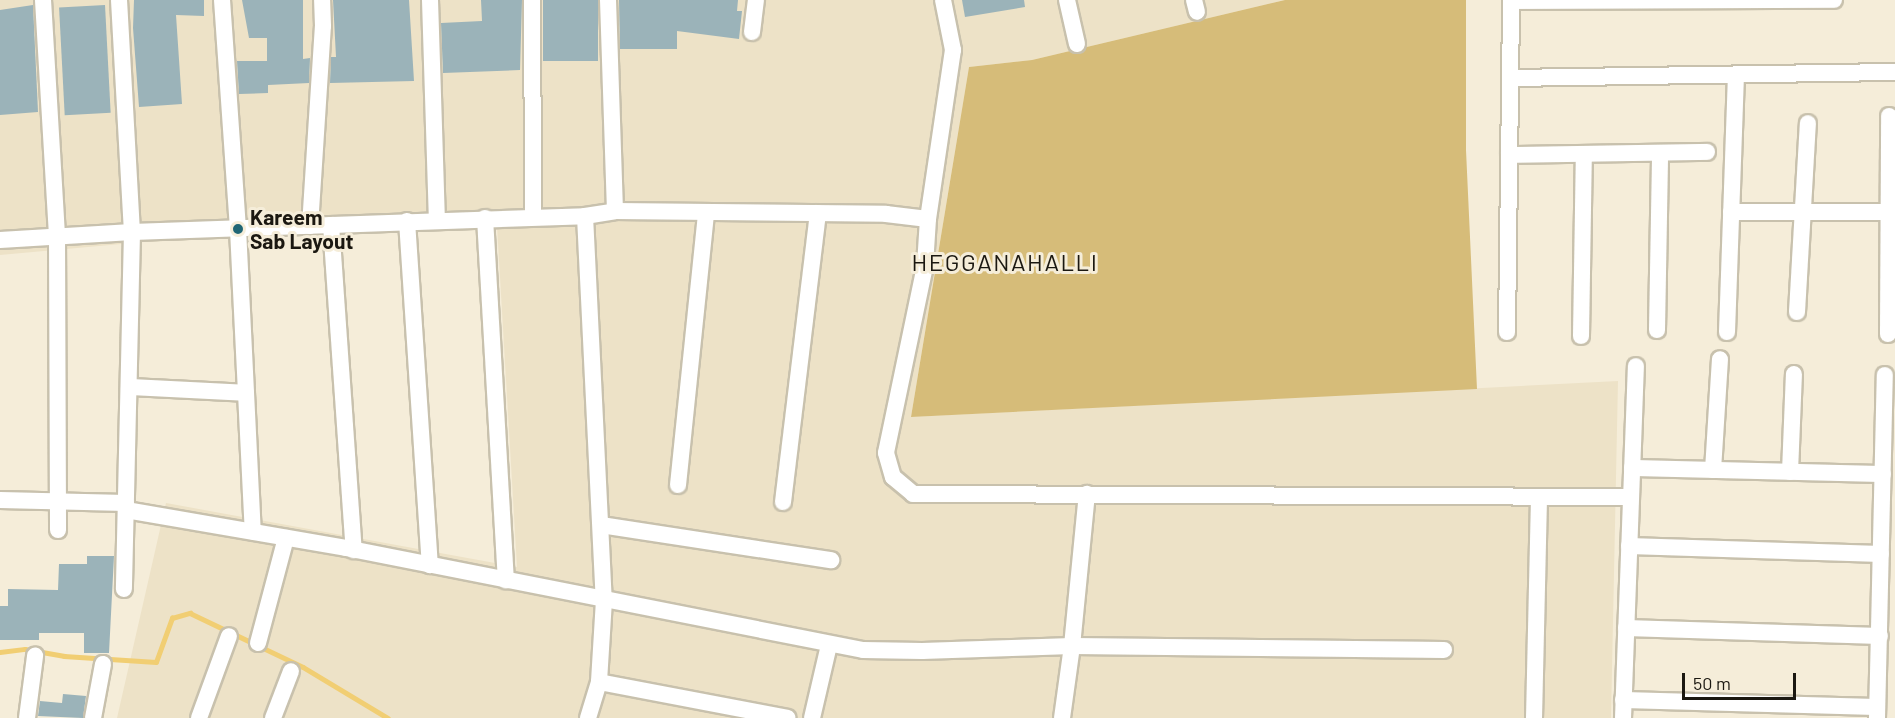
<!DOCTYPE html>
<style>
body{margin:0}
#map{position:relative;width:1895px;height:718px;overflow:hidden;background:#f5edd9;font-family:Barlow,sans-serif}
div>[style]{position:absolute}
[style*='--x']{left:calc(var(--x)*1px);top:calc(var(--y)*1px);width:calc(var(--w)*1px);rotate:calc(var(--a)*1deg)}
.built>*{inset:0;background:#ede2c7}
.green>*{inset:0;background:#d6bc79}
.stream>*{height:4.5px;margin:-2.25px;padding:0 2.25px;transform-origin:2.25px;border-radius:2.25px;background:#f1ce73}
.building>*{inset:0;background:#9bb3b9;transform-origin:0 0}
.roads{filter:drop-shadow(2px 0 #c8c1ad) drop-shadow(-2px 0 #c8c1ad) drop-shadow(0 2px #c8c1ad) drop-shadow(0 -2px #c8c1ad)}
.minor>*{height:16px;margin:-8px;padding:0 8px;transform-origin:8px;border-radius:8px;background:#fff}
.dots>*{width:16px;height:16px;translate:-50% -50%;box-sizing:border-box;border:3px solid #f5edd9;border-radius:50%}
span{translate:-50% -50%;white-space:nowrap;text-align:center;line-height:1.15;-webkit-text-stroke:6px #f5edd9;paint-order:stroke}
.poi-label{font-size:21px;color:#1b1811;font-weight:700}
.left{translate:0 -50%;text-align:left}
.quarter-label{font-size:24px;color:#1b1811;letter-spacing:1.5px}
.scale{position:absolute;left:1682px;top:673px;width:114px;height:27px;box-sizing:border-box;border:3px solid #1b1811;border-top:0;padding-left:8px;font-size:18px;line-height:21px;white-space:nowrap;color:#1b1811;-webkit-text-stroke:4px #f5edd9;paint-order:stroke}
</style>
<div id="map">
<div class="built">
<i style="clip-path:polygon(0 0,1285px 0,1032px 60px,969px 67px,911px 417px,1618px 381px,1611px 718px,117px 718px,166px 503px,517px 567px,497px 226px,143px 242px,0 255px)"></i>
</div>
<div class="green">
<i style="clip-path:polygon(1285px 0,1466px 0,1466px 150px,1477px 389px,911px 417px,969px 67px,1032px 60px)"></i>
</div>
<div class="stream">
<i style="--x:0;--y:652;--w:25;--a:-7"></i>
<i style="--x:25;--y:649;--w:40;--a:10"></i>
<i style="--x:64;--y:656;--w:92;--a:3.7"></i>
<i style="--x:156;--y:662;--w:47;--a:-70"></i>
<i style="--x:172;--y:618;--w:19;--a:-16"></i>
<i style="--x:190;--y:613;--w:125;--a:25.5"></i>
<i style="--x:303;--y:667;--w:99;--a:31"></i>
</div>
<div class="building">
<i style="clip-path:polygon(134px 0,204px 0,204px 16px,176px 15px,182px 104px,139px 107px,133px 28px)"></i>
<i style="clip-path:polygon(242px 0,303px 0,303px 59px,310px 58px,309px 83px,268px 85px,268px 93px,239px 94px,237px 61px,267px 61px,267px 38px,249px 38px)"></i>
<i style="clip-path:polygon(333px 0,409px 0,414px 81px,330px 83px,331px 57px,336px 57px)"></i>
<i style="clip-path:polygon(481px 0,522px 0,520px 70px,443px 73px,441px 23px,482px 21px)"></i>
<i style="left:543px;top:0;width:55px;height:61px"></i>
<i style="clip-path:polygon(619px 0,738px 0,737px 11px,742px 11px,739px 39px,677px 31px,677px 49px,620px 49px)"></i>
<i style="clip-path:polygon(962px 0,1024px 0,1025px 7px,965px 17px)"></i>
<i style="clip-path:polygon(33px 5px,38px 112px,0 115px,0 10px)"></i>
<i style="left:105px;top:5px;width:108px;height:46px;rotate:87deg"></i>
<i style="clip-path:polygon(87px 556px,114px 556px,109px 653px,84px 653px,84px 633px,39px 633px,39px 640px,0 640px,0 606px,8px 606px,8px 589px,58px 590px,59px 564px,87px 564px)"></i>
<i style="clip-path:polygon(63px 694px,86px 696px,83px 718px,38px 716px,40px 701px,62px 703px)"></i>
</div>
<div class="roads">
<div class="minor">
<i style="--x:43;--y:0;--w:235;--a:86.6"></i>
<i style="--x:57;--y:235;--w:295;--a:89.8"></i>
<i style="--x:119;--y:0;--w:232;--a:86.8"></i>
<i style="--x:132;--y:232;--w:357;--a:91.3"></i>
<i style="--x:222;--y:0;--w:230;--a:86"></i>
<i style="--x:238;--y:229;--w:303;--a:87.2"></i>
<i style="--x:430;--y:0;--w:220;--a:88.2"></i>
<i style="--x:532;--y:0;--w:216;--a:89.7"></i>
<i style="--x:608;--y:0;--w:211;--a:88.1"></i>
<i style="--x:1067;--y:0;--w:45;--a:77.2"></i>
<i style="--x:1194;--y:0;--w:12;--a:76"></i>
<i style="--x:1511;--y:1;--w:323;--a:-0.2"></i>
<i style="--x:752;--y:32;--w:32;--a:-83"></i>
<i style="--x:1510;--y:78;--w:385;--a:-0.9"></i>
<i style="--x:1509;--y:155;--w:198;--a:-0.9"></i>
<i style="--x:1731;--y:212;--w:164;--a:0"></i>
<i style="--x:585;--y:216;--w:384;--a:87.2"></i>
<i style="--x:604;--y:600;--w:82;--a:93.5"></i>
<i style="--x:599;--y:682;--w:38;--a:107"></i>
<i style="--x:485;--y:218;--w:363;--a:86.7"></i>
<i style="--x:928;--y:219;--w:171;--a:-81.6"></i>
<i style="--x:953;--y:50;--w:51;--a:-101.3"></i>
<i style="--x:407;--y:221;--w:345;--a:86.2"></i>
<i style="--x:331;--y:225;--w:326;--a:86"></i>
<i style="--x:310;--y:226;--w:200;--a:-86.3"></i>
<i style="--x:323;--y:26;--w:26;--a:-92"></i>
<i style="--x:0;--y:240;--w:132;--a:-3.5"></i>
<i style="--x:132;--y:232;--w:453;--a:-2"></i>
<i style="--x:585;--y:216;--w:30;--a:-9"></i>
<i style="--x:615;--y:211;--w:271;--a:0.6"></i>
<i style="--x:886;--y:214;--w:42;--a:6.8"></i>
<i style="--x:928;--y:219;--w:47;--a:93.7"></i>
<i style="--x:925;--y:266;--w:191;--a:101.8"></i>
<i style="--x:886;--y:453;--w:25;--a:74"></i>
<i style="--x:893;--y:477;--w:26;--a:40"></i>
<i style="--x:913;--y:494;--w:718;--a:0.24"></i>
<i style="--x:1797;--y:312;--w:189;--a:-86.7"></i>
<i style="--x:1657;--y:330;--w:177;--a:-89"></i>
<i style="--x:1507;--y:332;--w:332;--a:-89.3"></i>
<i style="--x:1727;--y:332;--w:257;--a:-88"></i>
<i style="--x:1888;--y:334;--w:218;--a:-89.7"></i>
<i style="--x:1581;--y:336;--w:182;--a:-89.1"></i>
<i style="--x:129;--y:387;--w:117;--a:2.9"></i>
<i style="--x:1632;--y:468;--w:251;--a:1.4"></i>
<i style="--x:1713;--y:470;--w:111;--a:-86.4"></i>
<i style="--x:1790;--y:472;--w:98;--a:-87.7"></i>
<i style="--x:678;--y:485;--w:274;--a:-84.1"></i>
<i style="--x:0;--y:500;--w:126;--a:1.4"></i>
<i style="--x:783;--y:502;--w:291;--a:-83.1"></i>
<i style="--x:126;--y:510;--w:223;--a:9.8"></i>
<i style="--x:346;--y:548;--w:527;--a:11.16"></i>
<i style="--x:863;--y:650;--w:59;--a:1"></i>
<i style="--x:922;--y:651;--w:150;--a:-1.9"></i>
<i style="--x:1072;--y:646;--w:372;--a:0.6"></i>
<i style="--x:601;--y:525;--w:233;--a:8.7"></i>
<i style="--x:1629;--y:546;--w:252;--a:1.8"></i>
<i style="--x:1626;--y:628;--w:254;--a:1.8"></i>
<i style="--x:258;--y:643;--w:109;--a:-75.1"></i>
<i style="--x:599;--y:682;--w:192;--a:10.8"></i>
<i style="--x:1623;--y:700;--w:254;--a:1.6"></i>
<i style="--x:27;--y:718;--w:63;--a:-82.6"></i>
<i style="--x:93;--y:718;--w:55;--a:-79.5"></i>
<i style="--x:199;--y:718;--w:87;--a:-69.9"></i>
<i style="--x:273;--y:718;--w:50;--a:-69"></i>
<i style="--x:812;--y:718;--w:75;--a:-76.9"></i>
<i style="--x:1062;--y:718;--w:73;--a:-82.1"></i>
<i style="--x:1072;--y:646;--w:153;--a:-84.4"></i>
<i style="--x:1534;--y:718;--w:221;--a:-88.7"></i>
<i style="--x:1623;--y:718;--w:352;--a:-87.9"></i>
<i style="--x:1877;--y:718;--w:343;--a:-88.7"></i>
</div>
</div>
<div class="dots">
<i style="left:238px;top:229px;background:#206675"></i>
</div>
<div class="poi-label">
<span class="left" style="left:250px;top:229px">Kareem<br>Sab Layout</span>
</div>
<div class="quarter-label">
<span style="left:1005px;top:262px">HEGGANAHALLI</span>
</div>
<div class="scale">50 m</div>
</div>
